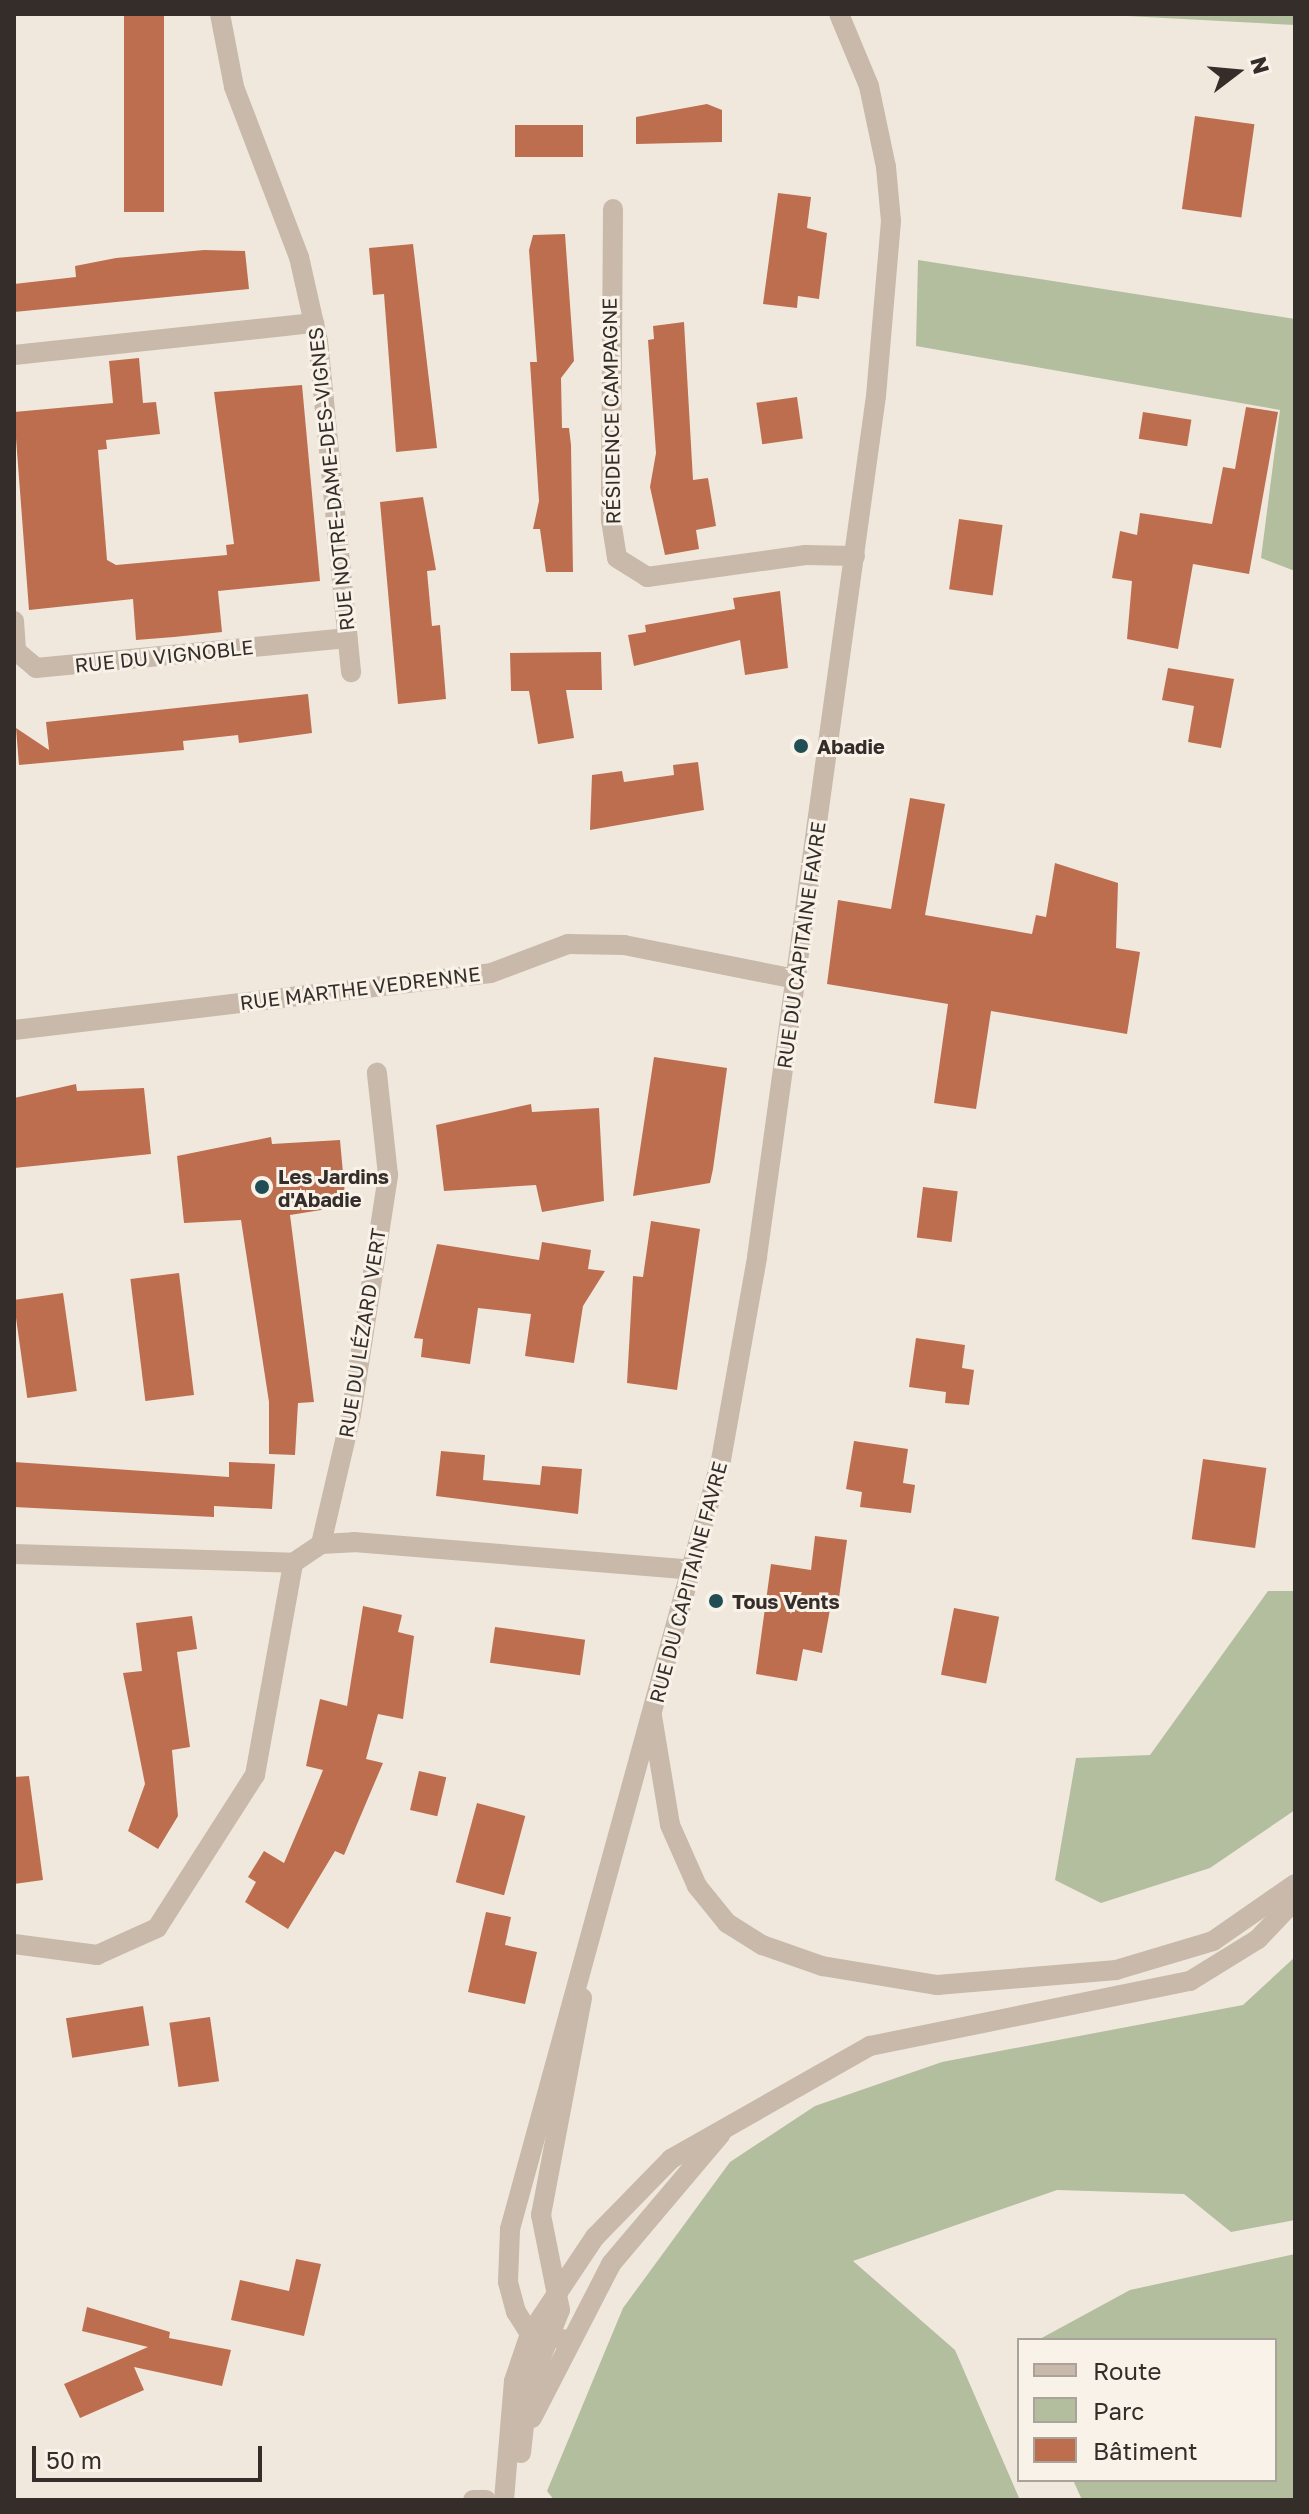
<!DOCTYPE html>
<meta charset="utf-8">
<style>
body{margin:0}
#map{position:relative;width:1309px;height:2514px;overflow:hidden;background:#f0e8dd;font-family:"Golos Text",sans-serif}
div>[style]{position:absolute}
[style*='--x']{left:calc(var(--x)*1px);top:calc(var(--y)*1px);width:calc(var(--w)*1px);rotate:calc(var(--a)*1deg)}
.green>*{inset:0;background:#b2be9e}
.building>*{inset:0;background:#bd6e4f;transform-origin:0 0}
.minor>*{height:20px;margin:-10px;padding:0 10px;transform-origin:10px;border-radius:10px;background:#c8b9aa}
.tertiary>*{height:20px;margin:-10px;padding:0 10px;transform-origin:10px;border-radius:10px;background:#c8b9aa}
.dots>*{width:22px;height:22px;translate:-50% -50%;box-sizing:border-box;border:4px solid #f8f2e9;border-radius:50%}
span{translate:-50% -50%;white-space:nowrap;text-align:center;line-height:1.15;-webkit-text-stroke:6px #f8f2e9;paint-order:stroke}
.street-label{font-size:20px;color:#352d29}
.poi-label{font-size:20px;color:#352d29;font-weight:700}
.left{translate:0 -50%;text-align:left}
.frame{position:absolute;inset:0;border:16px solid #352d29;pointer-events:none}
.legend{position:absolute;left:1017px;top:2338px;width:260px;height:144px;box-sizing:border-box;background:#f8f2e9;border:2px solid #aaa39c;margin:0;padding:10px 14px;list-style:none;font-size:24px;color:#352d29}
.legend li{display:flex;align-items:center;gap:16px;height:40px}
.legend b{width:40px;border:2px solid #aaa39c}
.north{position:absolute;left:1197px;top:32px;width:80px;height:80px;-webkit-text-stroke:6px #f8f2e9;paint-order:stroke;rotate:74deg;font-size:22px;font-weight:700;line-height:32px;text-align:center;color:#352d29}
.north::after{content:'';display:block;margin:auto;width:28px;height:36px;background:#352d29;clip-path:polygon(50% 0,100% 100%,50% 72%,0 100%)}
.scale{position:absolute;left:32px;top:2446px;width:230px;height:36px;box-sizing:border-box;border:4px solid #352d29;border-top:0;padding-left:10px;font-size:24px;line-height:28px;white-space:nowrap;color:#352d29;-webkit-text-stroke:6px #f8f2e9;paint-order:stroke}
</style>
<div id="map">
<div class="green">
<i style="clip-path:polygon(1090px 14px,1295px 14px,1295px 25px)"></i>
<i style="clip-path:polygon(918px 260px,1295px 319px,1295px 571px,1261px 558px,1280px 410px,916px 346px)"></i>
<i style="clip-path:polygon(1268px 1591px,1295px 1591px,1295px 1810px,1210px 1868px,1101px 1903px,1055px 1880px,1076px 1758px,1150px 1755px)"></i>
<i style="clip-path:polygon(1295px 1957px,1295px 2220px,1231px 2232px,1184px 2194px,1057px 2190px,853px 2261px,955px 2350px,1020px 2500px,554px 2500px,547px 2491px,623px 2308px,730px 2162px,815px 2106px,942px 2062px,1243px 2005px)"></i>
<i style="clip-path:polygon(1295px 2254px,1295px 2500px,1082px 2500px,1073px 2480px,1275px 2480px,1275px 2340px,1038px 2340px,1130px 2290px)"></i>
</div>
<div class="building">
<i style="left:124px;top:14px;width:40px;height:198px"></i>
<i style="clip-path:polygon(707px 104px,722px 110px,722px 142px,636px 144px,636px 117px)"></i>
<i style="left:1195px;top:116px;width:60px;height:94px;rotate:8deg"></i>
<i style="left:583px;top:125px;width:32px;height:68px;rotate:90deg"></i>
<i style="clip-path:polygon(778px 193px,811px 197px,807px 228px,827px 233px,819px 299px,798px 296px,797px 308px,763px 304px)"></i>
<i style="clip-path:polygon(565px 234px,574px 361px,561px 378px,562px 428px,569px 428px,571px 445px,573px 572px,546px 572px,540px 529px,533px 529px,539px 501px,530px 362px,537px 362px,529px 250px,533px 235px)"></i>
<i style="clip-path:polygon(413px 244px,437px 448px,396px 452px,384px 294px,373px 295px,369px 248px)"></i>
<i style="clip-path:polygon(204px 250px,245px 251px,249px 289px,14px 312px,14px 284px,76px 277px,75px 266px,116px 258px)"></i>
<i style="clip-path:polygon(684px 322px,693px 480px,708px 478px,716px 526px,696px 530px,699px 549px,665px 555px,650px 487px,656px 453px,648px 340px,654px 339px,653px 326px)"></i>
<i style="clip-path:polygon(139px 358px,143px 403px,156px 402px,160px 434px,106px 440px,107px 449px,98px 450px,107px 560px,116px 565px,227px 555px,226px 545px,234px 544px,214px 392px,302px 385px,320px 581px,218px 591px,222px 632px,174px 637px,136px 640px,133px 599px,29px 610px,14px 412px,113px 403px,109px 361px)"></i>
<i style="left:797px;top:397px;width:42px;height:41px;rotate:82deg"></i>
<i style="clip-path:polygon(1246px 407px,1278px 412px,1249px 574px,1193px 564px,1178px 649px,1127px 639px,1132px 581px,1112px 578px,1120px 531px,1137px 535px,1140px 513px,1212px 524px,1223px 467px,1235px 469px)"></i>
<i style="left:1143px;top:412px;width:49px;height:27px;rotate:9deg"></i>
<i style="clip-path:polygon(423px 497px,436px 570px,427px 571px,432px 626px,440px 625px,446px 699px,398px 704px,380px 502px)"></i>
<i style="left:959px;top:519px;width:44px;height:71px;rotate:8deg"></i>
<i style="clip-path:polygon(780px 591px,788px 668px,745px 675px,740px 640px,634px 666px,628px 635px,646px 632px,645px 625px,735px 609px,733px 598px)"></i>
<i style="clip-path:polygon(601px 652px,602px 690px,566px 690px,574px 738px,538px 744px,529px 691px,511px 691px,510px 653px)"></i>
<i style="clip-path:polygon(1168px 668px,1234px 679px,1221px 748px,1188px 742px,1194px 706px,1162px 700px)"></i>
<i style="clip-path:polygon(308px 694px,312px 733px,239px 743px,238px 735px,183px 741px,184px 750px,19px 765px,16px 728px,49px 750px,46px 722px)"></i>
<i style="clip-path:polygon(698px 762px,704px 810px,590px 830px,592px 775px,622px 771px,624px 782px,674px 775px,673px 765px)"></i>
<i style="clip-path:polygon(910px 798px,945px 804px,925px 915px,1032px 934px,1036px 915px,1046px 917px,1055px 863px,1118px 883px,1116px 948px,1140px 952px,1127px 1034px,991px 1011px,976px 1109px,934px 1103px,948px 1004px,827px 984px,838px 900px,891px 909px)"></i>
<i style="clip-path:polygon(654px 1057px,727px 1068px,713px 1169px,710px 1183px,633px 1196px)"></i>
<i style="clip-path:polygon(76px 1084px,77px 1091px,144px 1088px,151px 1154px,14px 1168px,14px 1098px)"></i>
<i style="clip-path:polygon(531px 1104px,532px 1112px,599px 1108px,604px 1201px,542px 1212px,536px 1185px,444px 1191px,436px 1125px)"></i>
<i style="clip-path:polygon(271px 1137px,272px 1144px,340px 1140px,346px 1206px,290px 1215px,314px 1402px,298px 1403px,295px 1455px,269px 1454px,269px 1402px,241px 1220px,184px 1223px,177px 1156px)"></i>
<i style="left:923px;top:1187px;width:35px;height:51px;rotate:7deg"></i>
<i style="clip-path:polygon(651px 1221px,700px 1229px,677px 1390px,627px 1383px,633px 1276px,643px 1277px)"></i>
<i style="clip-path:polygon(542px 1242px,591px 1250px,588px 1269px,605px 1271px,583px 1306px,574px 1363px,525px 1356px,531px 1314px,478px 1308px,470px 1364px,421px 1357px,423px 1339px,414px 1338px,437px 1244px,539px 1260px)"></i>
<i style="left:179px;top:1273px;width:123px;height:49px;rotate:83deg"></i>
<i style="left:63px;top:1293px;width:99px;height:50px;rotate:82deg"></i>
<i style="clip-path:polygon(916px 1338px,965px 1345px,962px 1368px,974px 1370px,969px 1405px,945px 1403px,946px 1392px,909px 1387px)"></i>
<i style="clip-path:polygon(854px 1441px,908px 1449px,903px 1483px,915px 1485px,911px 1513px,860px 1507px,862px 1492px,846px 1489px)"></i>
<i style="clip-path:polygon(441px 1451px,485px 1455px,483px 1480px,540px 1485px,542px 1466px,582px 1469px,578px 1514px,436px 1496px)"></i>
<i style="left:1203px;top:1459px;width:64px;height:81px;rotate:8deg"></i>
<i style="clip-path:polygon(14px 1462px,229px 1477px,229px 1462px,275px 1464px,272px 1509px,214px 1506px,214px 1517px,14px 1507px)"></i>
<i style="clip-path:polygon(815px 1536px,847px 1540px,838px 1605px,831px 1604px,822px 1653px,803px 1649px,797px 1681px,756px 1674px,771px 1564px,811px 1570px)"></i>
<i style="clip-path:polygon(363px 1606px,402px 1615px,398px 1632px,414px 1636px,403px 1719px,378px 1714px,366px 1759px,383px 1763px,344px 1855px,335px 1851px,288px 1929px,245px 1902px,256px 1882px,248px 1877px,264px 1851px,284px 1863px,310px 1802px,323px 1770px,306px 1766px,320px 1699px,347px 1706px)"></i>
<i style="left:954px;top:1608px;width:46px;height:68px;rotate:11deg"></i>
<i style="clip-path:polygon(192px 1616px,197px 1649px,177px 1652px,190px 1747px,172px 1750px,178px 1816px,158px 1849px,128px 1831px,145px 1784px,123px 1673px,142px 1671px,136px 1623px)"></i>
<i style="left:495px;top:1627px;width:91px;height:36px;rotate:8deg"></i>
<i style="left:419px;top:1771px;width:28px;height:40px;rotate:13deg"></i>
<i style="clip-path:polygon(29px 1776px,43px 1880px,14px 1884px,14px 1777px)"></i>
<i style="left:477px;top:1803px;width:50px;height:82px;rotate:15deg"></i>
<i style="clip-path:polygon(486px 1912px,511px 1917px,505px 1945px,537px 1952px,525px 2004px,468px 1992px)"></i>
<i style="left:143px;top:2006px;width:40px;height:78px;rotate:81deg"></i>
<i style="left:210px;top:2017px;width:65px;height:41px;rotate:82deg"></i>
<i style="clip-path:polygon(296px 2259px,321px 2264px,304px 2336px,231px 2320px,240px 2280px,289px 2291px)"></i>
<i style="clip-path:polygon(87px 2307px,170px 2332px,169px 2338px,231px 2350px,222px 2386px,134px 2367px,144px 2390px,80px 2418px,64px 2384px,148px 2347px,82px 2331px)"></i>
</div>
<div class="minor">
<i style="--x:220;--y:14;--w:74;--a:79.1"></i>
<i style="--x:234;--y:87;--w:182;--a:69.1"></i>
<i style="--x:299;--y:257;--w:86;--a:77.3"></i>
<i style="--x:318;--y:341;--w:333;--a:84.3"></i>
<i style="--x:613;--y:209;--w:311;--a:90.4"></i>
<i style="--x:611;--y:520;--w:38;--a:81"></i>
<i style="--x:617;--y:558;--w:36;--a:32"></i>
<i style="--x:647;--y:577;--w:160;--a:-7.9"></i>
<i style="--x:805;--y:555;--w:50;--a:1.1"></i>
<i style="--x:14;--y:355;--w:302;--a:-6.1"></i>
<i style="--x:14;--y:621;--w:30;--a:86"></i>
<i style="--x:16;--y:651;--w:26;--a:40"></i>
<i style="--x:36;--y:668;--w:313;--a:-5.5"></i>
<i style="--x:14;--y:1030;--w:480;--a:-6.8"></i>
<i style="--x:491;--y:973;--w:82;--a:-20.6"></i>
<i style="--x:568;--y:944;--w:56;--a:1"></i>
<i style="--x:624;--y:945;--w:175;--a:11.2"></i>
<i style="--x:321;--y:1544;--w:132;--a:-76.9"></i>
<i style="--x:351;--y:1415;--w:243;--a:-81.2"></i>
<i style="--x:388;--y:1175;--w:103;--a:-96.2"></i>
<i style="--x:14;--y:1554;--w:279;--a:1.8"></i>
<i style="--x:293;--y:1563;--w:34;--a:-34"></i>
<i style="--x:321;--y:1544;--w:33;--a:-3"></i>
<i style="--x:354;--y:1542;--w:339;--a:4.7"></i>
<i style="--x:652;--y:1716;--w:110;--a:80.6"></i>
<i style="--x:670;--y:1825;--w:67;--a:66.1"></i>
<i style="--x:697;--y:1886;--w:48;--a:51"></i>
<i style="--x:727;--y:1923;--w:41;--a:32.2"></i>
<i style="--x:762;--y:1945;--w:64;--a:19.3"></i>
<i style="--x:822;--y:1966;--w:117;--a:9.4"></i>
<i style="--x:937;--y:1985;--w:180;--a:-4.8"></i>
<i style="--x:1116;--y:1970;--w:101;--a:-16.6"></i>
<i style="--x:1213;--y:1941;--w:100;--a:-34.8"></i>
<i style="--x:14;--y:1944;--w:84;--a:7.5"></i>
<i style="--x:97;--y:1955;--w:66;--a:-24.2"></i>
<i style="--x:157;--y:1928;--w:182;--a:-57.4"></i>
<i style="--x:255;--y:1775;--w:215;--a:-79.8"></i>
<i style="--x:473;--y:2500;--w:13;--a:0"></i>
</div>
<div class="tertiary">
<i style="--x:567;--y:2340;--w:37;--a:-171"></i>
<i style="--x:530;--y:2334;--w:26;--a:-122"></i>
<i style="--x:516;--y:2312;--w:31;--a:-105"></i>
<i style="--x:508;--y:2282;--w:53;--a:-87.8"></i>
<i style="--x:510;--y:2229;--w:797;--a:-74.66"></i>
<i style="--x:721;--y:1460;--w:206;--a:-79.9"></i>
<i style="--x:757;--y:1257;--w:869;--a:-82.13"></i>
<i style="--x:876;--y:396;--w:176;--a:-85.1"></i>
<i style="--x:891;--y:221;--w:54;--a:-95.3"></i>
<i style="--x:886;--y:167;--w:83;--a:-101.9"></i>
<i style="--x:869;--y:86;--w:78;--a:-112.6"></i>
<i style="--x:532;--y:2418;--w:173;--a:-62.8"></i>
<i style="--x:611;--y:2264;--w:170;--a:-49.8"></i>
<i style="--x:521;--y:2453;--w:63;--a:-83.7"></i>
<i style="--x:528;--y:2390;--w:86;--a:-68.2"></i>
<i style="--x:560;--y:2310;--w:97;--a:-101.3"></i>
<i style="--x:541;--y:2215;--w:221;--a:-79.3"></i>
<i style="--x:504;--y:2500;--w:119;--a:-85.2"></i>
<i style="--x:514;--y:2381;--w:50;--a:-71.2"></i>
<i style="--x:530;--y:2334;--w:117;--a:-56.2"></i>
<i style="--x:595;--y:2237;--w:109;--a:-45.7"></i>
<i style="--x:671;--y:2159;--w:229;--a:-29.6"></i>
<i style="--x:870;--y:2046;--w:327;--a:-11.5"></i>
<i style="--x:1190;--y:1981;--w:80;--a:-31.7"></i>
<i style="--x:1258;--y:1939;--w:54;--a:-46.5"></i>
</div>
<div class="dots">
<i style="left:801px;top:746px;background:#214e54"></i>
<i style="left:262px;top:1187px;background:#214e54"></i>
<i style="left:716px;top:1601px;background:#214e54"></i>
</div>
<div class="street-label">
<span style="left:611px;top:411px;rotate:-91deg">RÉSIDENCE CAMPAGNE</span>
<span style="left:331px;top:479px;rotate:-96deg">RUE NOTRE-DAME-DES-VIGNES</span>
<span style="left:164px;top:656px;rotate:-6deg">RUE DU VIGNOBLE</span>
<span style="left:801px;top:945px;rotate:-82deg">RUE DU CAPITAINE FAVRE</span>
<span style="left:360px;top:988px;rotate:-7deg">RUE MARTHE VEDRENNE</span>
<span style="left:362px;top:1333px;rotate:-81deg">RUE DU LÉZARD VERT</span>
<span style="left:688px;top:1582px;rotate:-75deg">RUE DU CAPITAINE FAVRE</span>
</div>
<div class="poi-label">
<span class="left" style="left:817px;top:746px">Abadie</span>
<span class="left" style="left:278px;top:1188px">Les Jardins<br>d'Abadie</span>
<span class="left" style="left:732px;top:1601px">Tous Vents</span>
</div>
<div class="frame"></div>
<ul class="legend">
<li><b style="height:10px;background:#c8b9aa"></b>Route</li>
<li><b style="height:22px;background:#b2be9e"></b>Parc</li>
<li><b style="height:22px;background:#bd6e4f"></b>Bâtiment</li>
</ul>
<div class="north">N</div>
<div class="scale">50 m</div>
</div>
